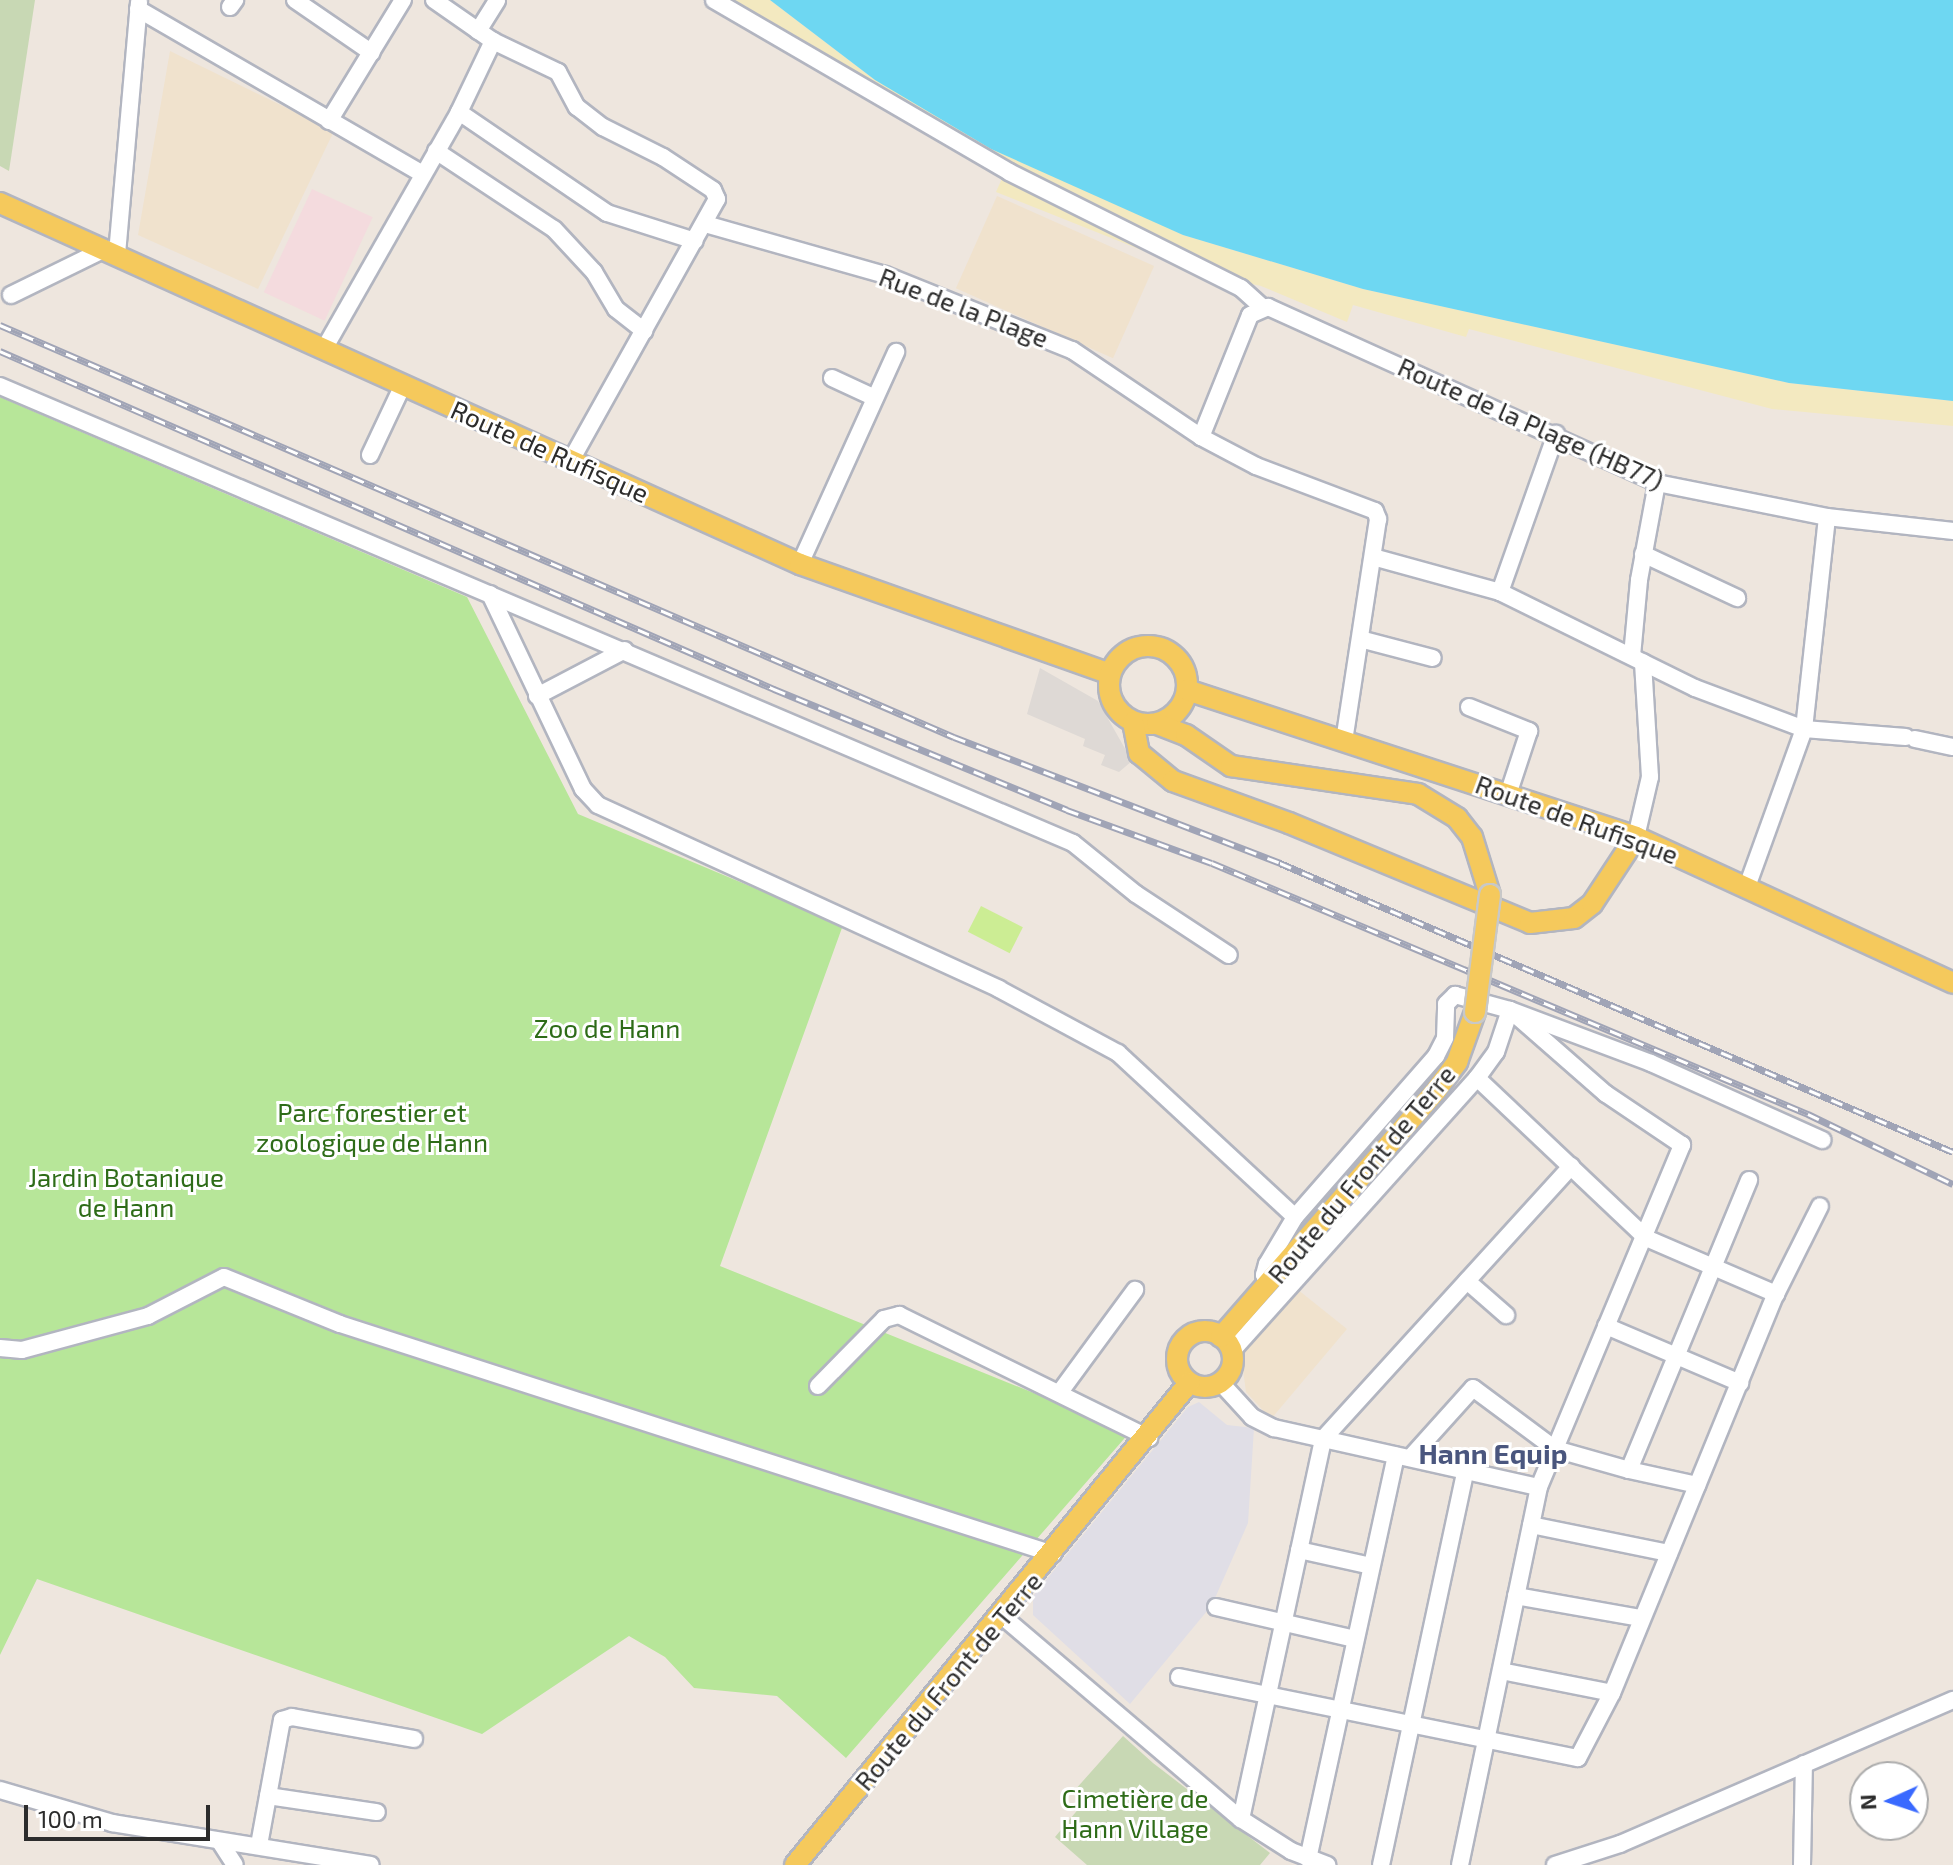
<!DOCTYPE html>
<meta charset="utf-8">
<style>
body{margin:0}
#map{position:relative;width:1953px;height:1865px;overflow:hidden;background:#eee6de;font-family:"Exo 2",sans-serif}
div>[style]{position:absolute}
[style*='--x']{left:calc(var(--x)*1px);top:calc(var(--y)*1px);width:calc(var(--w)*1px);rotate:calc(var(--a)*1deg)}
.industrial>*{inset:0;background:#e0dee6}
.education>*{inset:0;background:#f0e2cd;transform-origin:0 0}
.medical>*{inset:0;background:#f4dbde;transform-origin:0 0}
.green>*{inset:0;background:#b7e699}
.sand>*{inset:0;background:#f3e9c0}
.cemetery>*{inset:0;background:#c8d8b4}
.pitch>*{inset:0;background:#cced94;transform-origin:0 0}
.plaza>*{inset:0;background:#ded9d5}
.water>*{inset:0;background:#6ed7f2}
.roads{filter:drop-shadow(2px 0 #b2b5c0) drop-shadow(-2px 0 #b2b5c0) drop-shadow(0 2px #b2b5c0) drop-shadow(0 -2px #b2b5c0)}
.minor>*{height:16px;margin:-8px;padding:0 8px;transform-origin:8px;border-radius:8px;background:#fff}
.major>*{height:20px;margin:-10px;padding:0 10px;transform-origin:10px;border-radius:10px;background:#f5c95c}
.major>.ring{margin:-10px;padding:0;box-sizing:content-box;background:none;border:20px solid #f5c95c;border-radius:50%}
.rail>*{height:7px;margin-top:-3.5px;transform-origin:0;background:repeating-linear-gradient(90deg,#fff 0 12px,#a0a4b6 0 24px);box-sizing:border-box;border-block:2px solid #a0a4b6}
.bridges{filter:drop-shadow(2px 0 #c8c8c8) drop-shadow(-2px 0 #c8c8c8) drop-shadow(0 2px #c8c8c8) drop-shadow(0 -2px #c8c8c8)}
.major-bridge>*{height:20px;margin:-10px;padding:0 10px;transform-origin:10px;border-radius:10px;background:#f5c95c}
span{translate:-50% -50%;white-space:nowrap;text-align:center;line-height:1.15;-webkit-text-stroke:6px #fff;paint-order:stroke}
.street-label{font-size:26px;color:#2c2c2c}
.park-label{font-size:26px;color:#2e6c18}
.neighbourhood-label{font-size:28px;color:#4a567e;font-weight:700}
.north{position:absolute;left:1849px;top:1761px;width:80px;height:80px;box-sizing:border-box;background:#fff;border:2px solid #ababab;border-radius:50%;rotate:267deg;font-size:22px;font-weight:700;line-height:32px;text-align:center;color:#2c2c2c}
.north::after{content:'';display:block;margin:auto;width:28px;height:36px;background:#3969ff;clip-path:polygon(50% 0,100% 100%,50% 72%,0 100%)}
.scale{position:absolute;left:24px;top:1805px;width:186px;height:36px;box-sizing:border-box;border:4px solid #2c2c2c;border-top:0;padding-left:10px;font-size:24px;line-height:28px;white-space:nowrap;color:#2c2c2c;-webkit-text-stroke:6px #fff;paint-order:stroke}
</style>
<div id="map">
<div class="industrial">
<i style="clip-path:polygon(1199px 1402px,1227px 1425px,1254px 1428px,1248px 1523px,1212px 1605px,1130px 1704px,1033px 1615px,1033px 1596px,1188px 1407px)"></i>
</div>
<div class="education">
<i style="clip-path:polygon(170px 51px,334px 131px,258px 289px,138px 235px)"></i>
<i style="left:997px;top:196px;width:172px;height:101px;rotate:24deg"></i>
<i style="clip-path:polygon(1297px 1289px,1347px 1329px,1271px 1419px,1246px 1392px,1241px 1355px)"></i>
</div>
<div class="medical">
<i style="left:312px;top:189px;width:67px;height:114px;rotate:25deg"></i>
</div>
<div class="green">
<i style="clip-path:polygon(0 397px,467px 597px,578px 814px,843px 925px,720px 1266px,1130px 1432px,846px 1758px,777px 1696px,694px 1688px,665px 1657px,629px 1636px,482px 1734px,37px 1579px,0 1655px)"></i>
</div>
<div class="sand">
<i style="clip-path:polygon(728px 0,770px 0,875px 80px,1183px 235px,1363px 289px,1789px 383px,1953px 401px,1953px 426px,1772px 409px,1469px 329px,1466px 337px,1353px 305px,1347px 322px,1261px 286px,1194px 271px,996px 192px,1004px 174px)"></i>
</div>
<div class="cemetery">
<i style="clip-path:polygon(0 0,35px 0,9px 171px,0 166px)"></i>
<i style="clip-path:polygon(1123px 1736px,1153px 1763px,1270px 1853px,1260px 1865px,1087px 1865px,1055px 1837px,1085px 1801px,1074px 1791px)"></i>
</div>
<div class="pitch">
<i style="left:981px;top:906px;width:47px;height:29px;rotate:27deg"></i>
</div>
<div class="plaza">
<i style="clip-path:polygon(1040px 668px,1098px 701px,1132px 761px,1119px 772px,1101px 765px,1105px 755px,1083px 746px,1085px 739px,1027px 714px)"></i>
</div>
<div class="water">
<i style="clip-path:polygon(770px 0,1953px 0,1953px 401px,1789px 383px,1363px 289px,1183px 235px,991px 149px,875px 80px)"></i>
</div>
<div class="roads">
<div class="minor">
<i style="--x:295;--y:0;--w:93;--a:34.5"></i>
<i style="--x:434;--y:0;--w:72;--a:34.8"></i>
<i style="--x:493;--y:41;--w:72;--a:25.5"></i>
<i style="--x:558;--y:72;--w:40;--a:62"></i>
<i style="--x:577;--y:107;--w:33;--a:38"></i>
<i style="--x:603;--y:127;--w:67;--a:26.6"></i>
<i style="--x:663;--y:157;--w:60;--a:33.4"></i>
<i style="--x:713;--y:190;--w:10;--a:66"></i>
<i style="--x:717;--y:199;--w:299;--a:119.2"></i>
<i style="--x:714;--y:0;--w:341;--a:30.2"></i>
<i style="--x:1009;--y:172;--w:259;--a:26.6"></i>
<i style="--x:1241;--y:288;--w:28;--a:42"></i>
<i style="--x:230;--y:7;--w:9;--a:-54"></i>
<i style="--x:138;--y:9;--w:329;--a:30.1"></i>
<i style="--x:478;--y:31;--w:36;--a:-58"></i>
<i style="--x:459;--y:112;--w:179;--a:34.3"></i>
<i style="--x:607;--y:213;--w:92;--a:17.7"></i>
<i style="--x:329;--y:121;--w:142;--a:-58.6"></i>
<i style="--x:436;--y:151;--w:141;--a:33.5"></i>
<i style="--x:554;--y:229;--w:59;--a:47.1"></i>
<i style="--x:594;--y:272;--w:43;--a:59.3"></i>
<i style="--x:616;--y:309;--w:36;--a:38"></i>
<i style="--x:705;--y:224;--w:187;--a:15.8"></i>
<i style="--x:885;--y:275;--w:201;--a:21.9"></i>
<i style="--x:1072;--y:350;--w:156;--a:34"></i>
<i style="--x:1201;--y:437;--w:62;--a:27.8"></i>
<i style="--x:1256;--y:466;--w:127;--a:20.7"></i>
<i style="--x:1375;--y:511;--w:9;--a:69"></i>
<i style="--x:1378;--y:519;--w:225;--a:98.7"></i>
<i style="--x:117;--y:254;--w:253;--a:-85"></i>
<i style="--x:11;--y:295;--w:105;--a:-26.1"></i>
<i style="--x:324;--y:349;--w:273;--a:-60.3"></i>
<i style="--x:459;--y:112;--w:79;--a:-64.4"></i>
<i style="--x:832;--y:378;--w:47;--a:24.9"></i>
<i style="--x:0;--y:386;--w:1166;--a:23.07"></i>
<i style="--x:1073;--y:843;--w:81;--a:39"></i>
<i style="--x:1136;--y:894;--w:111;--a:33.3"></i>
<i style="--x:1201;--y:437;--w:131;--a:-68.1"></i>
<i style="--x:1250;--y:315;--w:20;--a:-24"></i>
<i style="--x:1268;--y:307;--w:427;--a:24.3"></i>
<i style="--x:1657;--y:483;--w:173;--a:11.3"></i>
<i style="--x:1827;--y:517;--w:127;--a:6.3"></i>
<i style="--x:370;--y:455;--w:77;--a:-64.8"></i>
<i style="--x:1643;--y:554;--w:104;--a:25.1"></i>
<i style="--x:1373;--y:557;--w:132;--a:15.4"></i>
<i style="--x:1500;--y:592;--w:217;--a:26.2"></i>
<i style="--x:1695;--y:688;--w:116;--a:20.6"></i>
<i style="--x:1804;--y:729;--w:102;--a:4.5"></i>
<i style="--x:800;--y:564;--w:233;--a:-65.6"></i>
<i style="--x:1500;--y:592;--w:168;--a:-70.5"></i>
<i style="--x:490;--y:594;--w:216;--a:64.5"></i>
<i style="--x:583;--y:789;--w:22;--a:47"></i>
<i style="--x:598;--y:805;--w:441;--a:24.6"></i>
<i style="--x:999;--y:989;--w:135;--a:28.3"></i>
<i style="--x:1118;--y:1053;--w:241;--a:42.8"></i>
<i style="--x:1360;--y:639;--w:75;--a:14.6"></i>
<i style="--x:1632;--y:656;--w:76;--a:-84.7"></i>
<i style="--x:1639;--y:580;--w:99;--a:-79.5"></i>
<i style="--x:537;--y:696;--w:99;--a:-27.6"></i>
<i style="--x:1469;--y:707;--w:65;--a:21.8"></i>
<i style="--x:1529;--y:731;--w:64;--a:108.2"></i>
<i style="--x:1915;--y:739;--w:39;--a:12"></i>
<i style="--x:1636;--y:837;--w:62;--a:-76.9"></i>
<i style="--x:1650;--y:777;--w:115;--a:-93.5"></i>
<i style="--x:1748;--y:884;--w:165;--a:-70.1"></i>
<i style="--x:1804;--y:729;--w:213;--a:-83.8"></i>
<i style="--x:1477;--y:1078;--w:233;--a:43.4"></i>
<i style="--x:1646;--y:1238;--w:142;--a:23.3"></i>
<i style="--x:1467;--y:1281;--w:52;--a:41.1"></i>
<i style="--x:1270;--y:1283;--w:10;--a:-127"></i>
<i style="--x:1264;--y:1275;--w:11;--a:-75"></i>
<i style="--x:1267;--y:1264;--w:55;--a:-59.2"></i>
<i style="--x:1295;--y:1217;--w:214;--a:-48.8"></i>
<i style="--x:1436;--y:1056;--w:20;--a:-63"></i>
<i style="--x:1445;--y:1038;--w:34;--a:-88"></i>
<i style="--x:1446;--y:1004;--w:13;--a:-45"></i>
<i style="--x:1455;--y:995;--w:57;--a:15.3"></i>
<i style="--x:1510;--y:1010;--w:151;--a:20.6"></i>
<i style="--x:1651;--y:1063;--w:188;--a:24.2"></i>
<i style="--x:1606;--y:1326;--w:146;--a:23"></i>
<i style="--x:0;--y:1348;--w:22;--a:5"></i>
<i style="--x:22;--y:1350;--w:131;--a:-15.1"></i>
<i style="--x:148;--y:1316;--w:85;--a:-27.2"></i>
<i style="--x:224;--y:1277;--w:125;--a:22.1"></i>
<i style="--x:340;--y:1324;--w:749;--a:17.88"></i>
<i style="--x:1232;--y:1351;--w:367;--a:-48.1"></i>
<i style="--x:1477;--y:1078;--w:32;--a:-54"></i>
<i style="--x:1496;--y:1052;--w:44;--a:-71.6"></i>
<i style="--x:1221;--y:1383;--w:46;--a:47.6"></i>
<i style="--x:1252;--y:1417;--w:25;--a:27"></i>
<i style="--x:1274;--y:1428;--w:271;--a:12.6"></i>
<i style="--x:818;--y:1386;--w:94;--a:-45.4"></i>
<i style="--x:884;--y:1319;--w:16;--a:-15"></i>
<i style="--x:899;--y:1315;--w:279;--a:26.2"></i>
<i style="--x:1060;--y:1392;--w:127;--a:-53.7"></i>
<i style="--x:1410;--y:1458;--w:94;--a:-48"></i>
<i style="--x:1473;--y:1388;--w:102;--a:36.6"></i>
<i style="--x:1555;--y:1449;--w:77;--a:15.8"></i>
<i style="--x:1629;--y:1470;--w:314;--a:-67.5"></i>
<i style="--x:1629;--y:1470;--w:70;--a:12.4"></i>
<i style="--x:1531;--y:1525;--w:141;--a:11.5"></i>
<i style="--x:1299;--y:1550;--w:74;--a:12.5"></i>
<i style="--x:1516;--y:1596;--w:127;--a:10"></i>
<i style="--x:1216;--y:1607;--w:143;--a:13"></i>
<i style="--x:1001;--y:1615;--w:315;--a:40.4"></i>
<i style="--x:1241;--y:1819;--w:59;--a:32.6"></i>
<i style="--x:1291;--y:1851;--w:39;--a:21"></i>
<i style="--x:1501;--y:1671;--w:113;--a:11.2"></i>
<i style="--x:1179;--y:1677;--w:407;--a:11.5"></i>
<i style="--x:1578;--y:1758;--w:73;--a:-62.4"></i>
<i style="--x:1612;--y:1693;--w:431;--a:-67.7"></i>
<i style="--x:1776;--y:1294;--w:98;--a:-63.4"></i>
<i style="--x:0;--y:1790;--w:117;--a:16.4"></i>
<i style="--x:112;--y:1823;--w:262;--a:9.2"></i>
<i style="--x:268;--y:1796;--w:110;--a:8.4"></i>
<i style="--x:1241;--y:1819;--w:389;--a:-77.8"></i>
<i style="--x:1323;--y:1439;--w:369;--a:-47.7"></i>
<i style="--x:220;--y:1842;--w:27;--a:57"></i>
<i style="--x:259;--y:1845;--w:127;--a:-79.6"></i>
<i style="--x:282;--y:1720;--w:10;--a:-17"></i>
<i style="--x:292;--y:1717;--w:124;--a:10.2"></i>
<i style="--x:1308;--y:1859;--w:413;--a:-77.7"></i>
<i style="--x:1381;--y:1865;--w:404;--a:-77.9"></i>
<i style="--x:1460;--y:1865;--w:386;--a:-78.2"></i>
<i style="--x:1539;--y:1487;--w:371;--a:-67.3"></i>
<i style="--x:1682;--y:1145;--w:92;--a:-146.1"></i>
<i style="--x:1606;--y:1094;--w:128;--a:-138.8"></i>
<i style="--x:1555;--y:1865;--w:68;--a:-17.9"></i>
<i style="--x:1620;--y:1844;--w:363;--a:-23.4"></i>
<i style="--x:1802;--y:1865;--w:101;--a:-88.9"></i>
</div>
<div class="major">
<i style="--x:0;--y:203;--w:878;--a:24.29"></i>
<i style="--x:800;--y:564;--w:329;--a:19.5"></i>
<i class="ring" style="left:1109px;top:646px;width:58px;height:58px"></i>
<i style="--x:1187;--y:690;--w:472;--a:18.1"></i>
<i style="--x:1636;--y:837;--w:349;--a:24.7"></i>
<i style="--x:1133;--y:722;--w:32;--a:79"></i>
<i style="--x:1139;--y:753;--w:44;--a:39.5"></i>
<i style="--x:1173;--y:781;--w:123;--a:19.9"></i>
<i style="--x:1289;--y:823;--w:261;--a:22.5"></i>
<i style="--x:1530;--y:923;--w:44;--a:-6.5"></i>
<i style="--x:1574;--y:918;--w:23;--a:-38"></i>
<i style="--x:1592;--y:904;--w:80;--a:-56.7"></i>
<i style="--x:1157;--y:724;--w:31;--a:21"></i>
<i style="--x:1186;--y:735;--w:55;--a:34.6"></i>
<i style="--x:1231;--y:766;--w:189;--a:8.5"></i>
<i style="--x:1418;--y:794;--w:46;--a:31.6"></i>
<i style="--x:1457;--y:818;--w:24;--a:52"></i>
<i style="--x:1472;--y:837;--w:61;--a:72.8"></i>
<i class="ring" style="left:1177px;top:1331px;width:36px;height:36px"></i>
<i style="--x:1221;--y:1337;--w:329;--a:-48.9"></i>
<i style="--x:1437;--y:1089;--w:34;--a:-53"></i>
<i style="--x:1457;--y:1062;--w:53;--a:-70.2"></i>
<i style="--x:795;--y:1865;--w:623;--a:-50.74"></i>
</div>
</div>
<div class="rail">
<i style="--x:0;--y:325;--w:1039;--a:23.36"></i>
<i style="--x:954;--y:737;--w:350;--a:21.1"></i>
<i style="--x:1280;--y:863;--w:732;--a:23.24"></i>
<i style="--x:0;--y:351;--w:845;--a:23.59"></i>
<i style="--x:774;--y:689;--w:317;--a:22.4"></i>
<i style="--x:1067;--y:810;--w:154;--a:20.1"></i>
<i style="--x:1212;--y:863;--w:647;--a:22.84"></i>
<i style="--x:1808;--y:1114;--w:161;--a:25.8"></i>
</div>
<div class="bridges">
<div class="major-bridge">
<i style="--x:1475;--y:1012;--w:118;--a:-82.7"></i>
</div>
</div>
<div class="street-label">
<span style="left:964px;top:307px;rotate:21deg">Rue de la Plage</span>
<span style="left:1531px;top:423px;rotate:24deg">Route de la Plage (HB77)</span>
<span style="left:550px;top:451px;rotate:24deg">Route de Rufisque</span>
<span style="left:1577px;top:819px;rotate:20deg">Route de Rufisque</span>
<span style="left:1361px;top:1174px;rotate:-50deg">Route du Front de Terre</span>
<span style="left:948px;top:1681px;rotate:-50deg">Route du Front de Terre</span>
</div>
<div class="park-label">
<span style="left:607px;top:1028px">Zoo de Hann</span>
<span style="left:372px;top:1127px">Parc forestier et<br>zoologique de Hann</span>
<span style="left:126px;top:1192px">Jardin Botanique<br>de Hann</span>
<span style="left:1135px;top:1813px">Cimetière de<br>Hann Village</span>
</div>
<div class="neighbourhood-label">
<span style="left:1493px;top:1453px">Hann Equip</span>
</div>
<div class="north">N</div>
<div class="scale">100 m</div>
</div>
